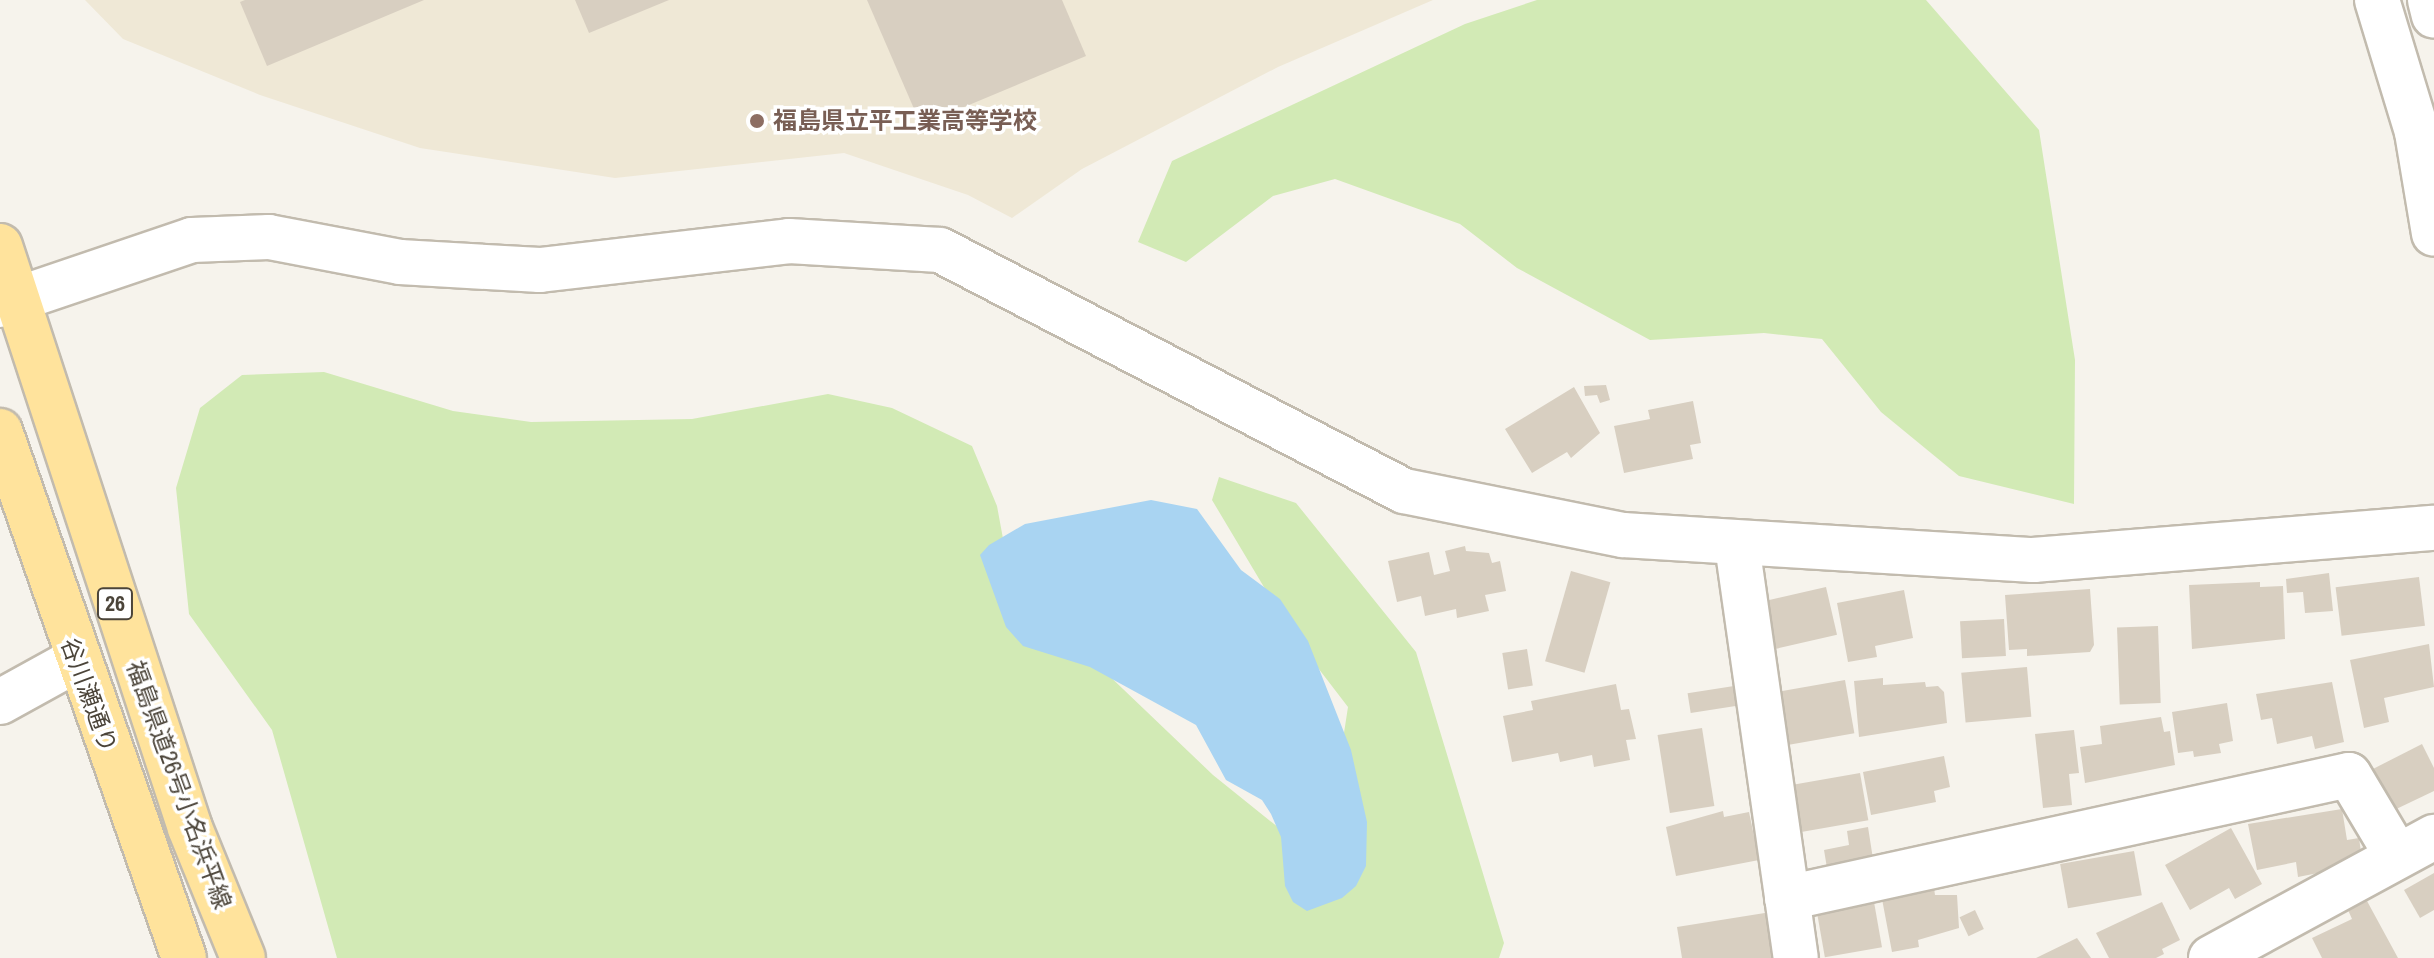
<!DOCTYPE html>
<meta charset="utf-8">
<style>
body{margin:0}
#map{position:relative;width:2434px;height:958px;overflow:hidden;background:#f6f3ec;font-family:"Archivo Narrow","Noto Sans JP",sans-serif}
div>[style]{position:absolute}
[style*='--x']{left:calc(var(--x)*1px);top:calc(var(--y)*1px);width:calc(var(--w)*1px);rotate:calc(var(--a)*1deg)}
.education>*{inset:0;background:#efe8d6}
.green>*{inset:0;background:#d2eab5}
.water>*{inset:0;background:#a9d4f2}
.building>*{inset:0;background:#d8cfc1;transform-origin:0 0}
.roads{filter:drop-shadow(2px 0 #c2bbae) drop-shadow(-2px 0 #c2bbae) drop-shadow(0 2px #c2bbae) drop-shadow(0 -2px #c2bbae)}
.minor>*{height:44px;margin:-22px;padding:0 22px;transform-origin:22px;border-radius:22px;background:#fff}
.major>*{height:44px;margin:-22px;padding:0 22px;transform-origin:22px;border-radius:22px;background:#ffe39c}
.dots>*{width:22px;height:22px;translate:-50% -50%;box-sizing:border-box;border:4px solid #fff;border-radius:50%}
span{translate:-50% -50%;white-space:nowrap;text-align:center;line-height:1.15;-webkit-text-stroke:7px #fff;paint-order:stroke}
.shield-label span{padding:2px 6px;background:#fff;border:2px solid;border-radius:6px;-webkit-text-stroke-width:0}
.shield-label{font-size:22px;color:#4b4439;font-weight:700}
.education-label{font-size:24px;color:#785e54;font-weight:700}
.left{translate:0 -50%;text-align:left}
.street-label{font-size:24px;color:#4b4439}
</style>
<div id="map">
<div class="education">
<i style="clip-path:polygon(85px 0,1433px 0,1278px 67px,1082px 169px,1012px 218px,968px 195px,844px 153px,615px 178px,420px 148px,260px 95px,123px 39px)"></i>
</div>
<div class="green">
<i style="clip-path:polygon(1537px 0,1926px 0,2039px 130px,2075px 360px,2074px 504px,1959px 476px,1881px 412px,1822px 339px,1764px 333px,1650px 340px,1517px 268px,1460px 224px,1335px 179px,1273px 196px,1186px 262px,1138px 242px,1172px 161px,1465px 24px)"></i>
<i style="clip-path:polygon(324px 372px,453px 411px,531px 422px,692px 419px,828px 394px,892px 408px,972px 446px,997px 506px,1011px 582px,1213px 775px,1279px 828px,1333px 804px,1348px 707px,1292px 634px,1212px 500px,1219px 477px,1296px 503px,1416px 652px,1504px 943px,1499px 958px,337px 958px,272px 730px,189px 614px,176px 488px,200px 408px,242px 375px)"></i>
</div>
<div class="water">
<i style="clip-path:polygon(1151px 500px,1197px 509px,1241px 570px,1280px 599px,1308px 641px,1351px 750px,1367px 822px,1366px 866px,1356px 886px,1342px 898px,1307px 911px,1293px 902px,1285px 886px,1281px 837px,1271px 814px,1262px 800px,1226px 780px,1196px 725px,1090px 667px,1023px 646px,1006px 627px,980px 555px,989px 545px,1025px 524px)"></i>
</div>
<div class="building">
<i style="clip-path:polygon(245px 0,424px 0,267px 66px,240px 2px)"></i>
<i style="clip-path:polygon(575px 0,669px 0,589px 33px)"></i>
<i style="clip-path:polygon(867px 0,1062px 0,1086px 56px,921px 125px)"></i>
<i style="clip-path:polygon(1606px 385px,1610px 400px,1600px 403px,1597px 395px,1585px 396px,1584px 386px)"></i>
<i style="clip-path:polygon(1574px 387px,1600px 433px,1571px 458px,1567px 452px,1532px 473px,1505px 429px)"></i>
<i style="clip-path:polygon(1693px 401px,1701px 443px,1690px 445px,1693px 459px,1624px 473px,1614px 426px,1650px 419px,1648px 410px)"></i>
<i style="clip-path:polygon(1465px 546px,1466px 551px,1489px 553px,1492px 563px,1500px 561px,1506px 591px,1485px 595px,1489px 611px,1457px 618px,1456px 609px,1425px 616px,1421px 596px,1397px 602px,1388px 561px,1429px 552px,1434px 575px,1450px 571px,1445px 551px)"></i>
<i style="left:1571px;top:571px;width:41px;height:94px;rotate:16deg"></i>
<i style="clip-path:polygon(2329px 573px,2333px 611px,2305px 613px,2303px 592px,2287px 593px,2286px 579px)"></i>
<i style="left:2419px;top:577px;width:49px;height:84px;rotate:83deg"></i>
<i style="clip-path:polygon(2260px 582px,2260px 587px,2283px 586px,2285px 639px,2192px 649px,2189px 585px)"></i>
<i style="left:1826px;top:587px;width:49px;height:66px;rotate:77deg"></i>
<i style="clip-path:polygon(2090px 589px,2094px 645px,2090px 652px,2027px 656px,2027px 649px,2009px 650px,2005px 595px)"></i>
<i style="clip-path:polygon(1904px 590px,1913px 638px,1875px 646px,1877px 657px,1848px 662px,1837px 603px)"></i>
<i style="left:2004px;top:619px;width:37px;height:44px;rotate:87deg"></i>
<i style="left:2158px;top:626px;width:77px;height:41px;rotate:88deg"></i>
<i style="clip-path:polygon(2429px 644px,2434px 687px,2384px 698px,2389px 722px,2364px 728px,2350px 660px)"></i>
<i style="left:1527px;top:649px;width:37px;height:25px;rotate:81deg"></i>
<i style="left:2027px;top:667px;width:50px;height:66px;rotate:85deg"></i>
<i style="clip-path:polygon(1883px 678px,1883px 685px,1925px 682px,1926px 687px,1938px 686px,1944px 692px,1947px 723px,1859px 737px,1854px 681px)"></i>
<i style="left:1845px;top:680px;width:54px;height:72px;rotate:80deg"></i>
<i style="clip-path:polygon(2332px 682px,2344px 742px,2315px 749px,2312px 736px,2277px 744px,2272px 718px,2261px 720px,2256px 694px)"></i>
<i style="clip-path:polygon(1616px 684px,1621px 710px,1629px 709px,1636px 739px,1626px 740px,1630px 760px,1594px 767px,1592px 755px,1560px 762px,1558px 753px,1512px 762px,1503px 716px,1533px 710px,1531px 701px)"></i>
<i style="left:1734px;top:686px;width:20px;height:47px;rotate:81deg"></i>
<i style="clip-path:polygon(2227px 703px,2233px 741px,2219px 744px,2221px 753px,2194px 757px,2193px 751px,2178px 753px,2172px 712px)"></i>
<i style="clip-path:polygon(2161px 717px,2164px 732px,2170px 731px,2175px 765px,2085px 783px,2080px 747px,2102px 744px,2100px 726px)"></i>
<i style="left:1702px;top:728px;width:79px;height:45px;rotate:81deg"></i>
<i style="clip-path:polygon(2074px 730px,2079px 773px,2069px 774px,2072px 805px,2043px 808px,2035px 734px)"></i>
<i style="clip-path:polygon(2422px 744px,2434px 768px,2434px 791px,2390px 812px,2369px 771px)"></i>
<i style="clip-path:polygon(1944px 756px,1950px 787px,1934px 791px,1936px 802px,1871px 815px,1863px 772px)"></i>
<i style="left:1860px;top:773px;width:48px;height:71px;rotate:80deg"></i>
<i style="clip-path:polygon(2342px 809px,2347px 840px,2359px 838px,2362px 859px,2353px 866px,2298px 877px,2296px 862px,2257px 870px,2248px 824px)"></i>
<i style="clip-path:polygon(1723px 811px,1724px 817px,1749px 812px,1759px 860px,1676px 876px,1666px 827px)"></i>
<i style="clip-path:polygon(1868px 827px,1873px 859px,1827px 868px,1824px 850px,1849px 845px,1847px 831px)"></i>
<i style="clip-path:polygon(2231px 828px,2262px 884px,2235px 899px,2229px 888px,2190px 910px,2165px 865px)"></i>
<i style="left:2134px;top:851px;width:45px;height:75px;rotate:80deg"></i>
<i style="clip-path:polygon(2434px 873px,2434px 910px,2420px 918px,2404px 890px)"></i>
<i style="clip-path:polygon(1934px 888px,1935px 895px,1957px 895px,1959px 928px,1918px 940px,1919px 947px,1892px 952px,1882px 899px)"></i>
<i style="clip-path:polygon(2367px 901px,2398px 958px,2322px 958px,2312px 938px,2352px 919px,2348px 910px)"></i>
<i style="left:1874px;top:902px;width:46px;height:58px;rotate:80deg"></i>
<i style="clip-path:polygon(2162px 902px,2180px 940px,2162px 949px,2164px 954px,2156px 958px,2109px 958px,2096px 933px)"></i>
<i style="left:1975px;top:910px;width:21px;height:17px;rotate:65deg"></i>
<i style="clip-path:polygon(1771px 912px,1779px 958px,1682px 958px,1677px 927px)"></i>
<i style="clip-path:polygon(2077px 938px,2091px 958px,2036px 958px)"></i>
</div>
<div class="roads">
<div class="minor">
<i style="--x:2377;--y:0;--w:138;--a:73.1"></i>
<i style="--x:2417;--y:132;--w:103;--a:80.5"></i>
<i style="--x:2430;--y:0;--w:16;--a:76"></i>
<i style="--x:0;--y:305;--w:203;--a:-18.7"></i>
<i style="--x:192;--y:240;--w:77;--a:-2.2"></i>
<i style="--x:269;--y:237;--w:133;--a:10.8"></i>
<i style="--x:400;--y:262;--w:140;--a:3.3"></i>
<i style="--x:540;--y:270;--w:251;--a:-6.6"></i>
<i style="--x:789;--y:241;--w:151;--a:3.4"></i>
<i style="--x:940;--y:250;--w:523;--a:27.45"></i>
<i style="--x:1404;--y:491;--w:223;--a:11.4"></i>
<i style="--x:1623;--y:535;--w:411;--a:3.5"></i>
<i style="--x:2033;--y:560;--w:402;--a:-4.6"></i>
<i style="--x:1737;--y:545;--w:417;--a:81.9"></i>
<i style="--x:0;--y:702;--w:87;--a:-28.9"></i>
<i style="--x:1787;--y:898;--w:575;--a:-12.35"></i>
<i style="--x:2349;--y:775;--w:92;--a:59.3"></i>
<i style="--x:2211;--y:958;--w:254;--a:-28.5"></i>
</div>
<div class="major">
<i style="--x:0;--y:246;--w:612;--a:71.92"></i>
<i style="--x:190;--y:828;--w:140;--a:67.8"></i>
<i style="--x:0;--y:431;--w:558;--a:70.75"></i>
</div>
</div>
<div class="dots">
<i style="left:757px;top:121px;background:#8d6e63"></i>
</div>
<div class="shield-label">
<span style="left:115px;top:604px">26</span>
</div>
<div class="education-label">
<span class="left" style="left:773px;top:121px">福島県立平工業高等学校</span>
</div>
<div class="street-label">
<span style="left:89px;top:695px;rotate:70deg">谷川瀬通り</span>
<span style="left:179px;top:785px;rotate:70deg">福島県道26号小名浜平線</span>
</div>
</div>
